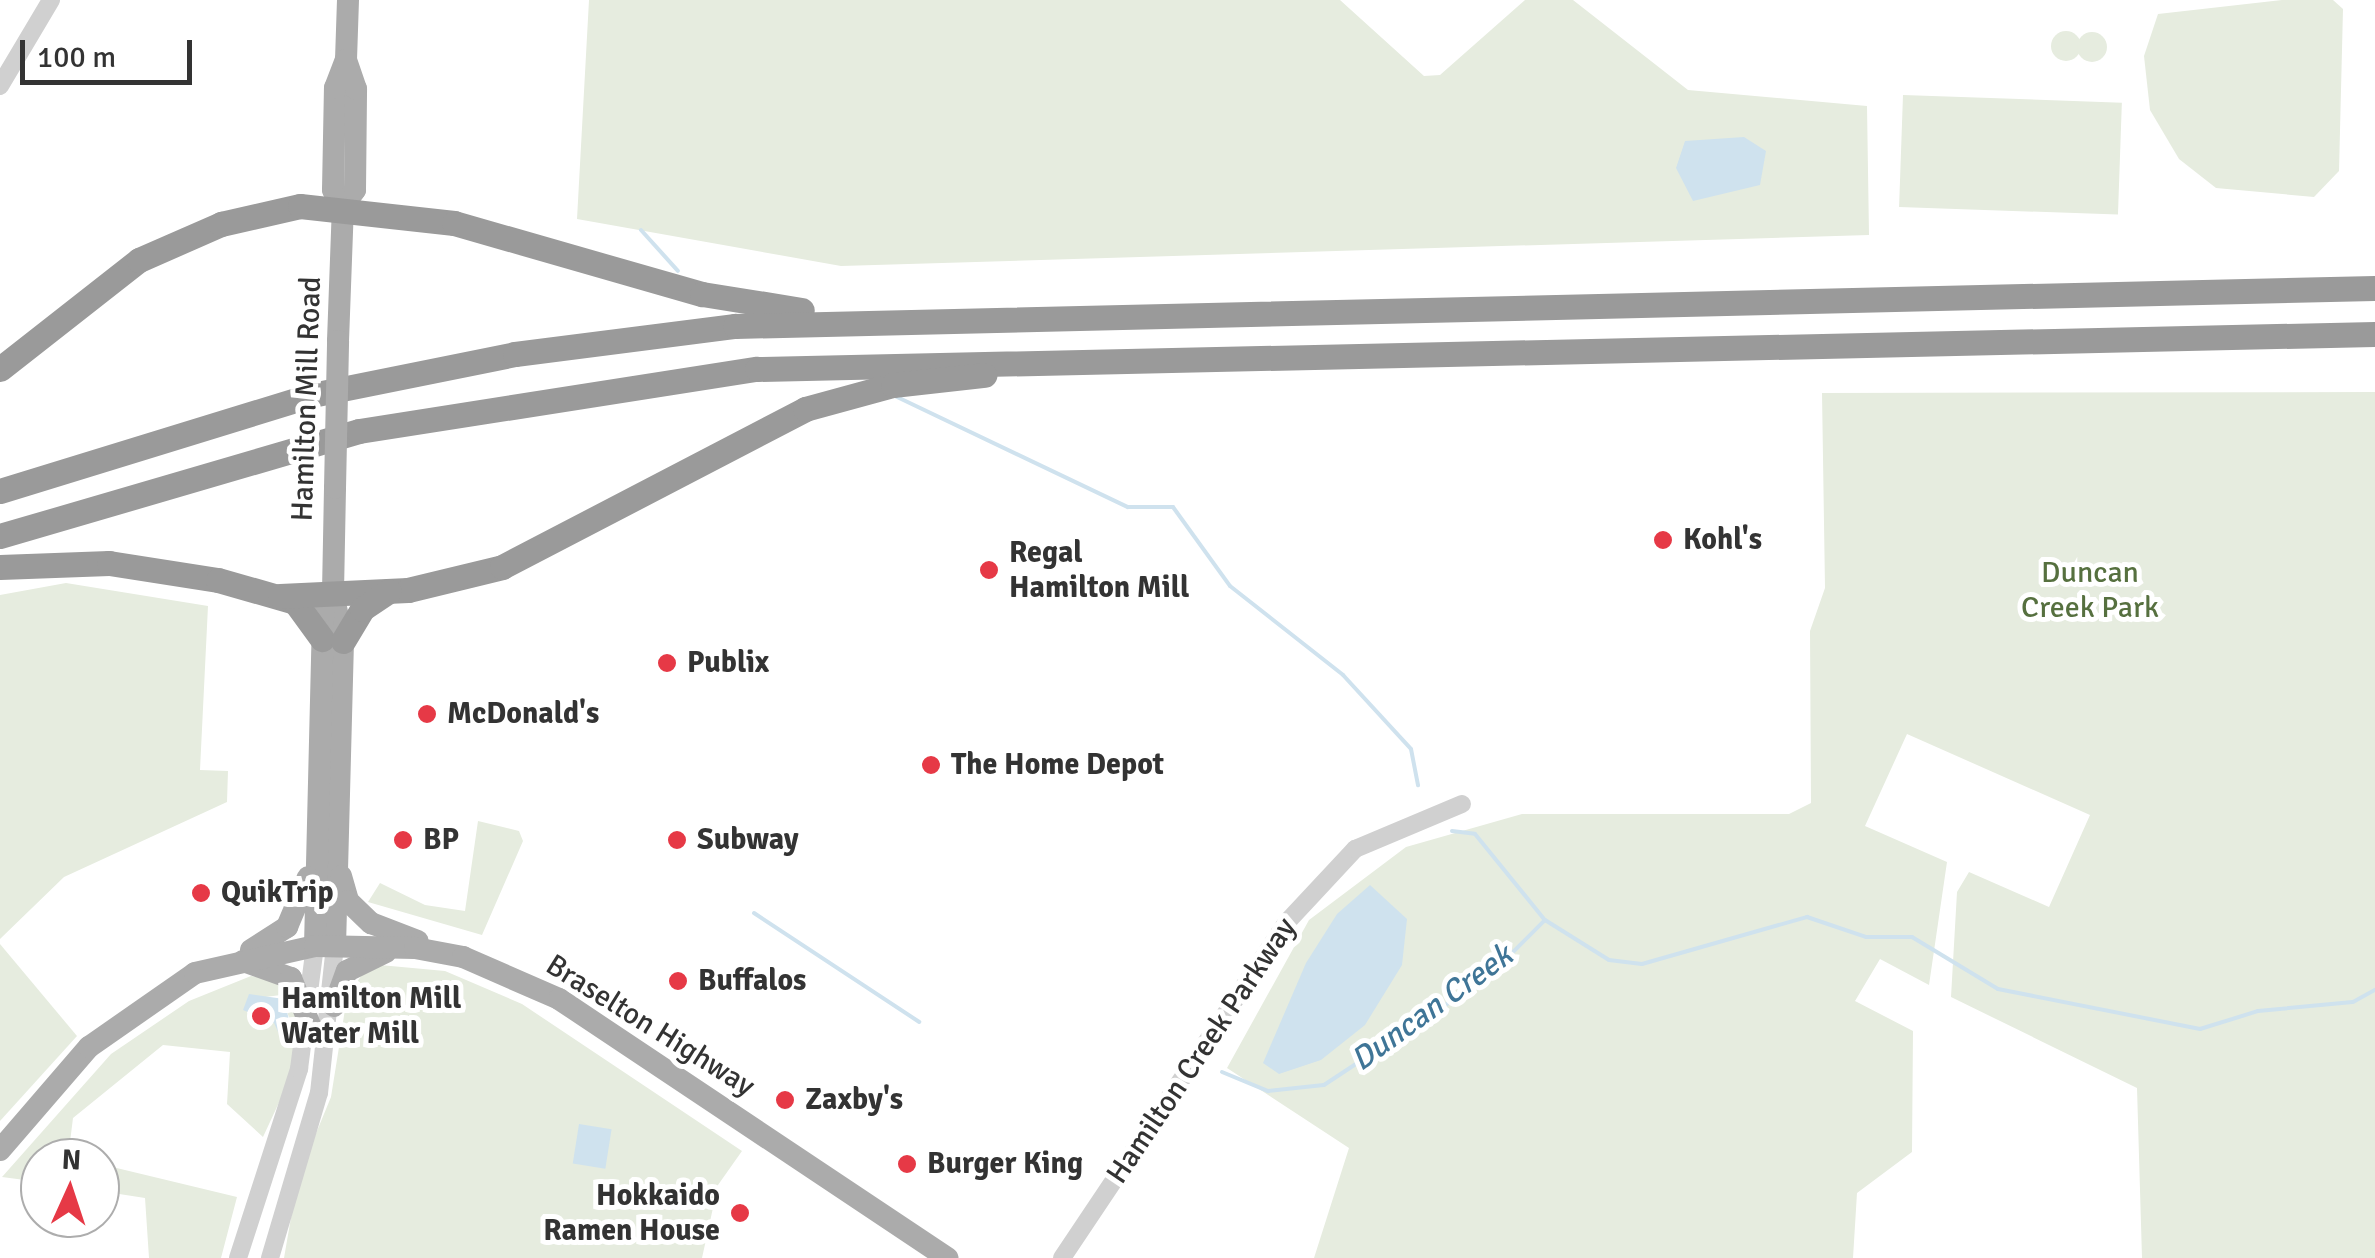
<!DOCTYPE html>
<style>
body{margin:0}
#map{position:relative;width:2375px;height:1258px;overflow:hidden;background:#fff;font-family:Signika,sans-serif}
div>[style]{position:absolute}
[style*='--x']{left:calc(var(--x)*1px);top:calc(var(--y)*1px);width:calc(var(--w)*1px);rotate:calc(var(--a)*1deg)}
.green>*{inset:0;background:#e6ecdf;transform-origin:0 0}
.round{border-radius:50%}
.water>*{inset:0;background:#cfe2ee;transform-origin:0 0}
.stream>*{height:4px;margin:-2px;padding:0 2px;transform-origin:2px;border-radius:2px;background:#cfe2ee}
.minor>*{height:18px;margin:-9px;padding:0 9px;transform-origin:9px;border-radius:9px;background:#d0d0d0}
.major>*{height:22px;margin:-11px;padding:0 11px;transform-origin:11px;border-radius:11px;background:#ababab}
.highway>*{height:25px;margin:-12.5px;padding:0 12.5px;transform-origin:12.5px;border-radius:12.5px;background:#9a9a9a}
.major-bridge>*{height:22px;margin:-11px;padding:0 11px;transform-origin:11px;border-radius:11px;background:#ababab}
.dots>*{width:28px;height:28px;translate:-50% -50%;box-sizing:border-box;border:5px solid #fff;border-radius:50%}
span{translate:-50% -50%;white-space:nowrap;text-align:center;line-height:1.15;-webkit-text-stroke:10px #fff;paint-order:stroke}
.street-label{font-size:30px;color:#333}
.poi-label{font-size:30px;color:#333;font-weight:700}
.left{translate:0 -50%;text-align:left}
.right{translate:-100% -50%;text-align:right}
.park-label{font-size:30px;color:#56703f}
.water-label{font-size:32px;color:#3f7597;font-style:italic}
.north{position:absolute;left:20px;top:1138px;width:100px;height:100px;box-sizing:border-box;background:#fff;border:2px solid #adadad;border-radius:50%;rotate:3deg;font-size:28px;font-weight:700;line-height:40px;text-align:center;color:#333}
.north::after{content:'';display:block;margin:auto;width:35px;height:45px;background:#e63946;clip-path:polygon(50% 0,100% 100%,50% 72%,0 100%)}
.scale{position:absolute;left:20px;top:40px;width:172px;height:45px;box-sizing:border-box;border:5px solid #333;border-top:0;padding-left:12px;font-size:30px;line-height:35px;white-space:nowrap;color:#333;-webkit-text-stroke:8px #fff;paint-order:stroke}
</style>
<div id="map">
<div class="green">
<i style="clip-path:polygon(589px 0,1340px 0,1424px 76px,1440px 75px,1525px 0,1573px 0,1688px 90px,1867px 106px,1869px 235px,841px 266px,577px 219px)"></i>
<i style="clip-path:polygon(2282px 0,2333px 0,2343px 9px,2339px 171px,2314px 197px,2216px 188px,2179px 159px,2150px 110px,2144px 56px,2158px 14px)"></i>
<i class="round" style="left:2051px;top:31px;width:30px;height:30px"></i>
<i class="round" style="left:2077px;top:32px;width:30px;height:30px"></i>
<i style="left:1903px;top:95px;width:219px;height:112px;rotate:2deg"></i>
<i style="clip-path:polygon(2375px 392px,2375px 1258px,2142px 1258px,2137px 1088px,1951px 997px,1957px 892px,1969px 872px,2049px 907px,2090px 815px,1907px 734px,1865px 826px,1947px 862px,1929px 985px,1880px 959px,1855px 1001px,1913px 1031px,1912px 1152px,1857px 1193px,1853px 1258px,1314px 1258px,1349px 1148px,1227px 1068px,1309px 920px,1406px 847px,1522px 814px,1789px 814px,1811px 803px,1810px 631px,1825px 588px,1822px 393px)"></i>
<i style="clip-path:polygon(66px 583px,208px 606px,200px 770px,228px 771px,227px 802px,64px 877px,0 939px,0 595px)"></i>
<i style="clip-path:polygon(478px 821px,519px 831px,523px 841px,482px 935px,368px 902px,380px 883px,425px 905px,465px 911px)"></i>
<i style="clip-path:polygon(0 944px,77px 1036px,0 1121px)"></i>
<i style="clip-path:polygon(369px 964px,445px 971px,522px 1004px,742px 1151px,718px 1185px,702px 1258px,284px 1258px,298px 1177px,331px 1097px,347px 997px)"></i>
<i style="clip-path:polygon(evenodd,251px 976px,287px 981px,301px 1016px,289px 1081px,263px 1137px,227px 1104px,230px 1052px,163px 1045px,73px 1118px,68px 1158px,40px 1158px,40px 1182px,2px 1177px,111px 1054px,189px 1001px,251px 976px,281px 995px,291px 1023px,247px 1013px,257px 998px,281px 995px)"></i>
<i style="clip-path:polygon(100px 1164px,237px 1197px,221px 1258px,149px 1258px,145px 1198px,100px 1191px)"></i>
</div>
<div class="water">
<i style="clip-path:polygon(1744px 137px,1766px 151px,1760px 185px,1693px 201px,1676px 168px,1685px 141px)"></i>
<i style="clip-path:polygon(1370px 885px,1407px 919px,1402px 965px,1365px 1025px,1321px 1060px,1279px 1074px,1263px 1063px,1306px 963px,1337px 914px)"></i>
<i style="clip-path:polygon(249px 994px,284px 999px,293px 1037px,281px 1038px,274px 1023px,243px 1010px)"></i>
<i style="left:579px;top:1124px;width:33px;height:40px;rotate:9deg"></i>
</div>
<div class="stream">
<i style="--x:641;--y:230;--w:55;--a:47.9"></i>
<i style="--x:895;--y:396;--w:258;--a:25.5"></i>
<i style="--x:1128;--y:507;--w:45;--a:0"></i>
<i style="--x:1173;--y:507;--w:97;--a:54.2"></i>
<i style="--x:1230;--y:586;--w:144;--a:38.2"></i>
<i style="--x:1343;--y:675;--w:100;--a:47.4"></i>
<i style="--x:1411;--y:749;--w:37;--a:79"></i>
<i style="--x:1452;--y:831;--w:23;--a:7"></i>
<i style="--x:1475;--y:834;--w:111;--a:50.9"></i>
<i style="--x:1545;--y:920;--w:75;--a:32"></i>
<i style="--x:1609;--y:960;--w:33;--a:7"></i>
<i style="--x:1642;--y:964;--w:172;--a:-15.9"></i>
<i style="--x:1807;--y:917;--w:62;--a:18.7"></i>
<i style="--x:1866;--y:937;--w:46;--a:0"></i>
<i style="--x:1912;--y:937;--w:100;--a:31.2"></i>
<i style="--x:1998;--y:989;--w:206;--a:11.2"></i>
<i style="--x:2200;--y:1029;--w:61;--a:-17.2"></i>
<i style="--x:2258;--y:1011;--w:95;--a:-5.4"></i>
<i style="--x:2353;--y:1002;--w:25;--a:-29"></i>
<i style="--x:754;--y:913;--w:198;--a:33.4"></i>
<i style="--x:1222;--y:1072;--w:50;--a:22.4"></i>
<i style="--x:1268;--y:1091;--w:56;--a:-6.1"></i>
<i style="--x:1324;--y:1085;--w:198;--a:-33.4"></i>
<i style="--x:1489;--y:976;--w:79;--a:-45"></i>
</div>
<div class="minor">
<i style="--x:0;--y:86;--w:100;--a:-59.3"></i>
<i style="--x:238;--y:1258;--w:199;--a:-72.1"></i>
<i style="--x:299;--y:1069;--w:124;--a:-82.6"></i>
<i style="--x:270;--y:1258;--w:172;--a:-73.5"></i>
<i style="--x:319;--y:1093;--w:149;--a:-83.8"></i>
<i style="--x:1062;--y:1258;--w:404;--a:-56.2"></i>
<i style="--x:1287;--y:922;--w:100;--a:-47"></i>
<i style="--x:1355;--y:849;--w:116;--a:-22.8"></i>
</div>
<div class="major">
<i style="--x:343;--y:207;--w:20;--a:-120"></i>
<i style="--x:333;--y:190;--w:102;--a:-88.9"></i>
<i style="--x:335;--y:88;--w:30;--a:-69"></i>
<i style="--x:346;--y:60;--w:60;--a:-88.1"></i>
<i style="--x:338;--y:341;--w:134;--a:-87.9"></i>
<i style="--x:343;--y:207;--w:21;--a:-55"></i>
<i style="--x:355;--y:190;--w:101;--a:-89.4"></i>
<i style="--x:356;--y:89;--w:31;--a:-109"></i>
<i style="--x:335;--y:488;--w:105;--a:91.1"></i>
<i style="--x:333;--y:593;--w:49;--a:78.2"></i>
<i style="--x:343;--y:641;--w:304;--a:91.5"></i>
<i style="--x:341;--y:876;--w:26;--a:74"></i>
<i style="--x:348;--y:901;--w:32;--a:44"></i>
<i style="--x:371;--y:923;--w:50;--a:21"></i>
<i style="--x:315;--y:946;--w:335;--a:-88.6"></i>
<i style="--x:323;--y:611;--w:21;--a:-61"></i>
<i style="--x:251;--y:950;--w:43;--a:-32.6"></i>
<i style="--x:287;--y:927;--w:54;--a:-67.2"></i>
<i style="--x:243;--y:961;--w:51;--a:19.5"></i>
<i style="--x:291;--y:978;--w:51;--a:68"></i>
<i style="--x:334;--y:1006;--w:37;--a:-70"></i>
<i style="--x:347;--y:971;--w:43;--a:-26"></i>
<i style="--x:0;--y:1150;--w:136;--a:-49.2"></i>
<i style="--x:89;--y:1047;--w:129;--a:-34.9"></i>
<i style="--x:195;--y:973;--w:123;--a:-12.7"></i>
<i style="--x:315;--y:946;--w:100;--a:1.1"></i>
<i style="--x:415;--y:948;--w:49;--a:10.6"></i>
<i style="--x:463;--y:957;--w:105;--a:23.6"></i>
<i style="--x:559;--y:999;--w:467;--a:33.7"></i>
</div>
<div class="highway">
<i style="--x:0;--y:369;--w:177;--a:-38.1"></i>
<i style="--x:139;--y:260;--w:90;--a:-23.7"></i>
<i style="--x:221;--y:224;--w:81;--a:-12.8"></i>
<i style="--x:300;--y:206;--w:155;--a:6.3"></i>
<i style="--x:454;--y:223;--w:258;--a:16"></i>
<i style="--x:702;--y:294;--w:101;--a:9.1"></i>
<i style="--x:0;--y:491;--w:326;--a:-17.1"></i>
<i style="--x:312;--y:395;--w:207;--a:-11.4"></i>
<i style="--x:515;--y:354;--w:222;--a:-7.3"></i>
<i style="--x:735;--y:326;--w:1640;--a:-1.33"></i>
<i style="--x:0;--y:536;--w:374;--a:-16.3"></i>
<i style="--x:359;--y:431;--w:403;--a:-8.9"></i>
<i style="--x:757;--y:369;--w:1618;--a:-1.24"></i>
<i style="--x:0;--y:567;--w:109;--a:-2.1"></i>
<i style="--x:109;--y:563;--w:110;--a:8.9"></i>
<i style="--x:218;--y:580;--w:80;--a:15.9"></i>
<i style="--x:295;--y:602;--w:46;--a:53.9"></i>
<i style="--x:280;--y:596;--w:128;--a:-2.7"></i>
<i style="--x:408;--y:590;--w:97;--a:-13.7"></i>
<i style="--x:502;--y:567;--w:342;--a:-27.5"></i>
<i style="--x:805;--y:409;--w:91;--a:-15.3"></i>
<i style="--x:893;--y:385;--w:92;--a:-6.3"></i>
<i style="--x:343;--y:641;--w:37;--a:-59"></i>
<i style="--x:362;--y:609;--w:32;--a:-34"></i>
</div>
<div class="major-bridge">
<i style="--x:335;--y:488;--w:147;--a:-88.8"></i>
</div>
<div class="dots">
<i style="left:1663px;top:540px;background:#e63946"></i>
<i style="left:989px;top:570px;background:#e63946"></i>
<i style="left:667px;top:663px;background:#e63946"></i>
<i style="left:427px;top:714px;background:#e63946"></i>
<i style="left:931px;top:765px;background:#e63946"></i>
<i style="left:403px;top:840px;background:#e63946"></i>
<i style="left:677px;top:840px;background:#e63946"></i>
<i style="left:201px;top:893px;background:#e63946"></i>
<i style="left:678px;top:981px;background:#e63946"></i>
<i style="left:261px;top:1016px;background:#e63946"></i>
<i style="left:785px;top:1100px;background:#e63946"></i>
<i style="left:907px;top:1164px;background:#e63946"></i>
<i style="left:740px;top:1213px;background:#e63946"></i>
</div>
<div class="street-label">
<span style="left:307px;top:399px;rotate:-88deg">Hamilton Mill Road</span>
<span style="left:650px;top:1026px;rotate:32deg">Braselton Highway</span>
<span style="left:1202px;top:1051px;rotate:-56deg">Hamilton Creek Parkway</span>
</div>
<div class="poi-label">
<span class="left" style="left:1683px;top:540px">Kohl's</span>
<span class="left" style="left:1009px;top:570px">Regal<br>Hamilton Mill</span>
<span class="left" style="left:687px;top:663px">Publix</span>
<span class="left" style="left:447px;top:714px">McDonald's</span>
<span class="left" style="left:951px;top:765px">The Home Depot</span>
<span class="left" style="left:423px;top:840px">BP</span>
<span class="left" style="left:697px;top:840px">Subway</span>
<span class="left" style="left:221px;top:893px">QuikTrip</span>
<span class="left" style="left:698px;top:981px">Buffalos</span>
<span class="left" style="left:281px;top:1016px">Hamilton Mill<br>Water Mill</span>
<span class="left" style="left:805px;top:1100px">Zaxby's</span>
<span class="left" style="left:927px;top:1164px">Burger King</span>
<span class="right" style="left:720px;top:1213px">Hokkaido<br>Ramen House</span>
</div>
<div class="park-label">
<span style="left:2090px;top:590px">Duncan<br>Creek Park</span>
</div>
<div class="water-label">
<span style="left:1432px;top:1008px;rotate:-36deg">Duncan Creek</span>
</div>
<div class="north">N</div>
<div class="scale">100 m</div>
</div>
